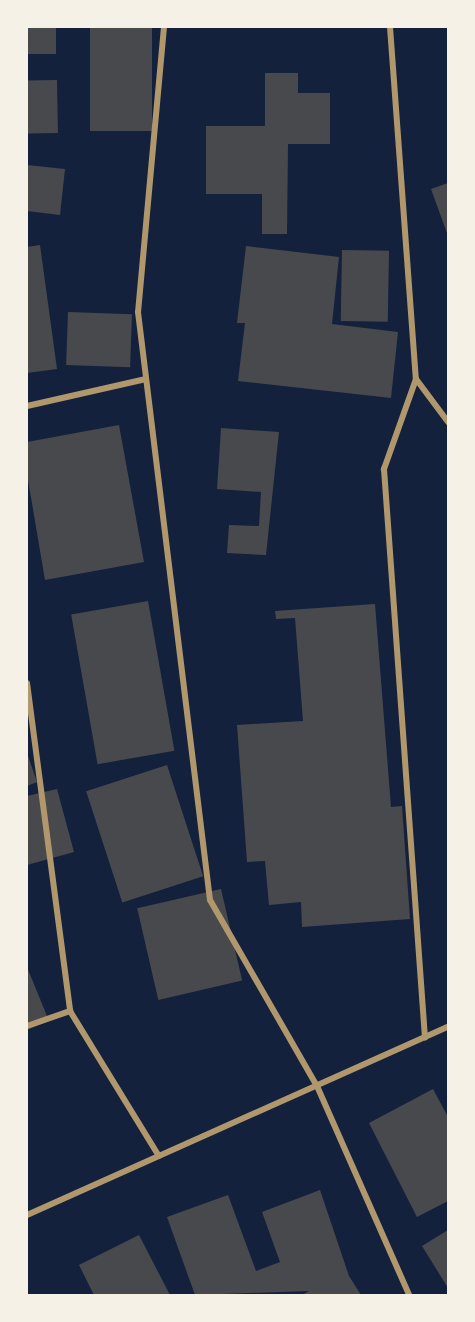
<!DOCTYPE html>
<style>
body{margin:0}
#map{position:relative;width:475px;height:1322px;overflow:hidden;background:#14213d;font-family:"DejaVu Sans",sans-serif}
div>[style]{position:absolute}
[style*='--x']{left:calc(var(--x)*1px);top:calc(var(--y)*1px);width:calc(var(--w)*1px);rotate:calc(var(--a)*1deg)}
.building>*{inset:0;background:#48494c;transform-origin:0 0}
.minor>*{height:6px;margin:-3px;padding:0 3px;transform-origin:3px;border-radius:3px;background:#b1986c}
span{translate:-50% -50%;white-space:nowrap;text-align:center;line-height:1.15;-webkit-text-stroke:4.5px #f6f1e7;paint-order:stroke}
.frame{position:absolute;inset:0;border:28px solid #f6f1e7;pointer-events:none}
</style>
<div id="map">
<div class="building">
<i style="left:27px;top:27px;width:29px;height:27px"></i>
<i style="left:90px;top:27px;width:62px;height:104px"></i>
<i style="clip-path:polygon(265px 73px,298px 73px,298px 93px,330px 93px,330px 144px,288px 144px,287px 234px,262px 234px,262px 194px,206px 194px,206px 126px,265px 126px)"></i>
<i style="left:57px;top:80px;width:53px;height:30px;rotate:89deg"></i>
<i style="clip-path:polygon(27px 165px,65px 169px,60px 215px,27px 211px)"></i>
<i style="clip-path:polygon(448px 183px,448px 236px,431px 189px)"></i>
<i style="clip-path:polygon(40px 245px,57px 369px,27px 373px,27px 247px)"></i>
<i style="clip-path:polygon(246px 246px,339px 257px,332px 324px,398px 332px,391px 398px,238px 381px,245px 323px,237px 323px)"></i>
<i style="left:342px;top:250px;width:47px;height:71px;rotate:1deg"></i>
<i style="left:68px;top:312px;width:64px;height:53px;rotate:2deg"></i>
<i style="clip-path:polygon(119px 425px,144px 562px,45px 580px,27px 474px,27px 442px)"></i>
<i style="clip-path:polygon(221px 428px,279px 432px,266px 555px,227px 553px,229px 525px,259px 526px,261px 492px,217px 489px)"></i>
<i style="left:148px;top:601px;width:152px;height:78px;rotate:80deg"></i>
<i style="clip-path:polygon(375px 604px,391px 807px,402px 806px,410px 919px,302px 927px,301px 902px,269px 905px,265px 861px,247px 862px,237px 725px,303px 721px,295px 618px,276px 619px,275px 611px)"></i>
<i style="clip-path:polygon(27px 753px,37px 782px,27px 786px)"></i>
<i style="left:167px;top:765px;width:117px;height:85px;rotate:72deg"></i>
<i style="clip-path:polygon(57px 789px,74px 852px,27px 865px,27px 796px)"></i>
<i style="left:221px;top:889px;width:94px;height:86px;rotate:77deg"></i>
<i style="clip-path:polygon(27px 967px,49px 1021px,27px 1030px)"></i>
<i style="clip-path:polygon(433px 1089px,448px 1117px,448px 1201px,417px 1217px,369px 1123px)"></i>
<i style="clip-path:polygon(320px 1190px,349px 1276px,361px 1295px,302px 1295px,309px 1291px,195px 1295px,167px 1217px,228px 1195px,256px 1271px,280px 1262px,262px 1212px)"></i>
<i style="clip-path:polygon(448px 1230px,448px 1288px,422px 1246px)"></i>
<i style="clip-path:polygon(139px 1235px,170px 1295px,94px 1295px,79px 1265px)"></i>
</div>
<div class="minor">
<i style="--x:164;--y:27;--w:286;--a:95.2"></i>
<i style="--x:138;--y:312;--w:592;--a:83.02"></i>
<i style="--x:210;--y:900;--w:215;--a:60.1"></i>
<i style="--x:317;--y:1086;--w:228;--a:66.2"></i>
<i style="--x:390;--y:27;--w:353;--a:85.8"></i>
<i style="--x:416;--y:379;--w:96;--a:109.6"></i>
<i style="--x:384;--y:469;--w:570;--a:85.88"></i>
<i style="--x:416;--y:379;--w:54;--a:53.3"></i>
<i style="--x:27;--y:406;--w:122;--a:-12.8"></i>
<i style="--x:27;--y:683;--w:331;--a:82.5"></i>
<i style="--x:27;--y:1026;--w:46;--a:-19.2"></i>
<i style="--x:70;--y:1011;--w:170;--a:58.5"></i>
<i style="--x:27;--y:1215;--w:461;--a:-24.1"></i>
</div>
<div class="frame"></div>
</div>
